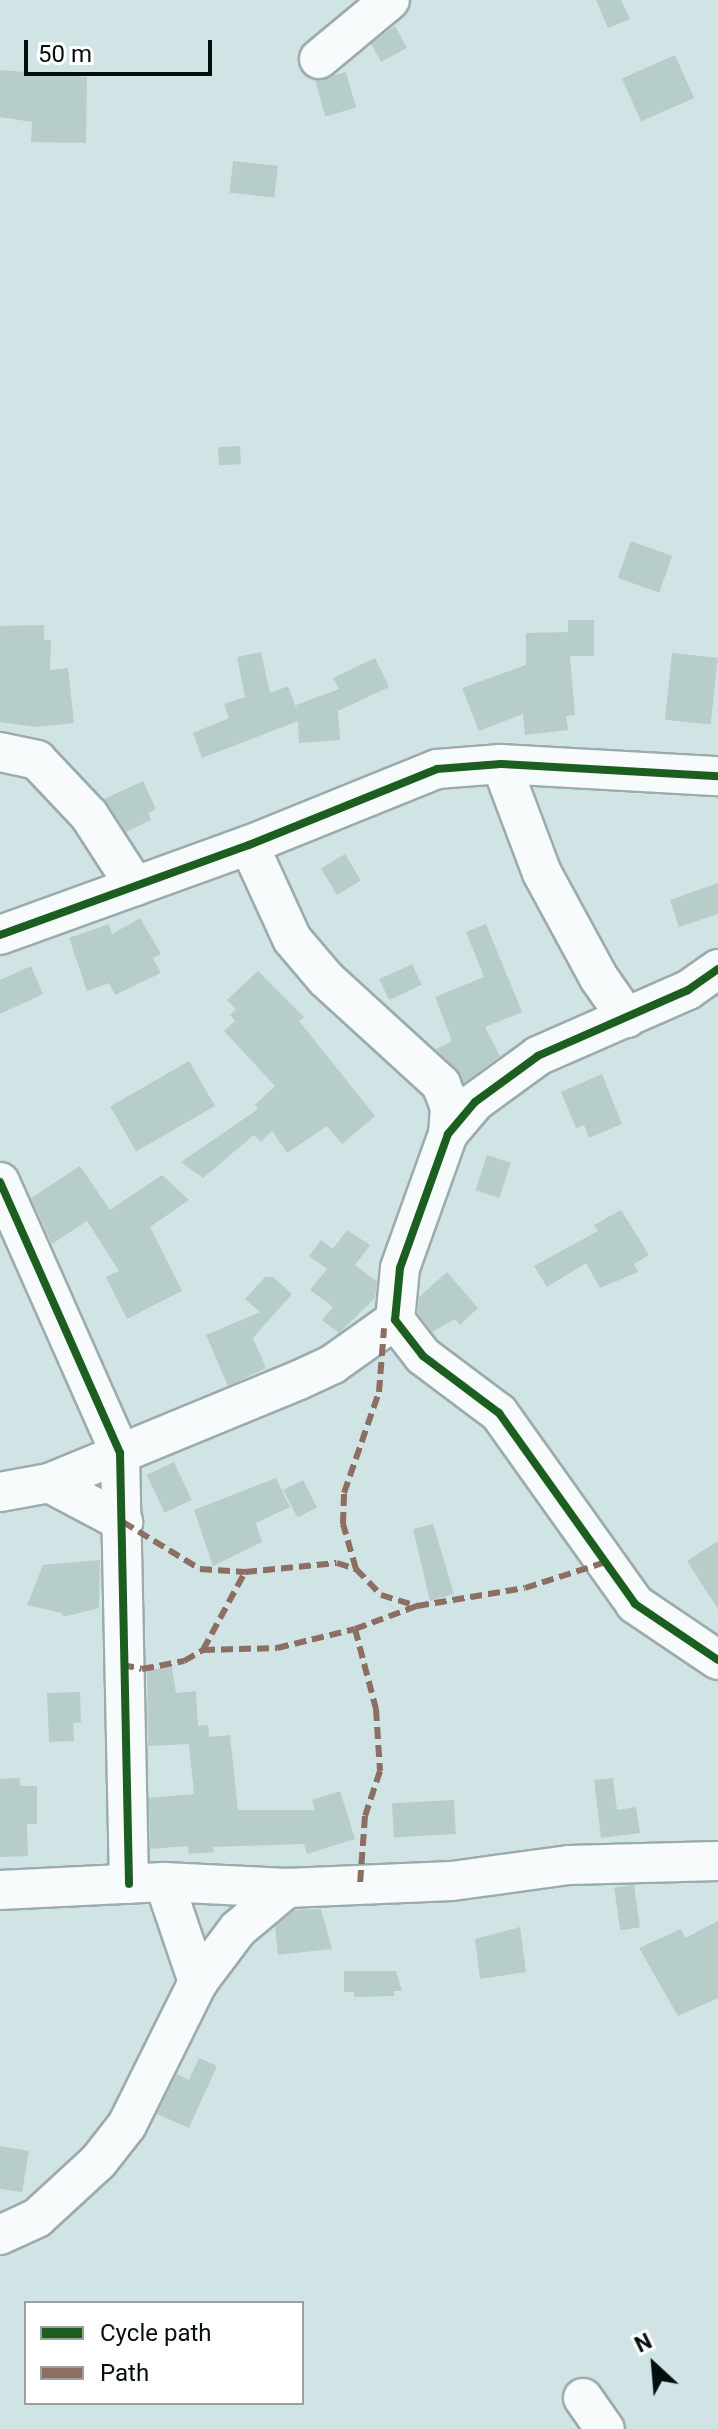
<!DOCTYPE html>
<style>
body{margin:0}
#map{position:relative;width:718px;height:2429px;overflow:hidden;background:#d1e4e5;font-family:Roboto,sans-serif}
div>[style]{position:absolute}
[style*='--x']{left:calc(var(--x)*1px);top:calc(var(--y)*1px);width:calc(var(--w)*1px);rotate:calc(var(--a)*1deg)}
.building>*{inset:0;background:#b7cdc9;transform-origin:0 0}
.roads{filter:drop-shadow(2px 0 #9cabac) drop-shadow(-2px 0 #9cabac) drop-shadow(0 2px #9cabac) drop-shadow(0 -2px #9cabac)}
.minor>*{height:38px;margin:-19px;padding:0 19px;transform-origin:19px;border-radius:19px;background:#f8fbfb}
.quiet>*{height:6px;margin-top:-3px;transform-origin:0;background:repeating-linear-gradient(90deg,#8d6e63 0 12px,transparent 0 18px)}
.cycleway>*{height:8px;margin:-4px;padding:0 4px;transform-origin:4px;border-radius:4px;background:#1b5e20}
span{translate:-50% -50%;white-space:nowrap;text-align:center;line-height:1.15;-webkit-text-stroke:7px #fff;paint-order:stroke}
.legend{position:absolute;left:24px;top:2301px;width:280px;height:104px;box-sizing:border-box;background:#fff;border:2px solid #9a9f9f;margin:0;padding:10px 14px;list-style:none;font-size:24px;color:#030e0e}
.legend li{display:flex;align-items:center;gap:16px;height:40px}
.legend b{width:40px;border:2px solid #9a9f9f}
.north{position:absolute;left:614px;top:2325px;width:80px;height:80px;-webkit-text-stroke:6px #fff;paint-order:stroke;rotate:334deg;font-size:22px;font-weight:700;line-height:32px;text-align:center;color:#030e0e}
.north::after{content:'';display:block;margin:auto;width:28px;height:36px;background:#030e0e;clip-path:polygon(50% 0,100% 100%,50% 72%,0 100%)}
.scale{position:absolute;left:24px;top:40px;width:188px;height:36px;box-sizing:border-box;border:4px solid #030e0e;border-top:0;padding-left:10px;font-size:24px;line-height:28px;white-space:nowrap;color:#030e0e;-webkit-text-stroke:6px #fff;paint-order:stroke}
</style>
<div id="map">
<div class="building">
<i style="clip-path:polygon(596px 0,621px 0,630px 19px,608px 28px)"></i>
<i style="clip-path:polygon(395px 26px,407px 48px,381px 62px,371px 44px)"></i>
<i style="left:675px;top:55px;width:47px;height:58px;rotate:66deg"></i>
<i style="clip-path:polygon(0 70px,87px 77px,86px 143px,31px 142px,32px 122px,0 117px)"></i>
<i style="left:346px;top:72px;width:37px;height:32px;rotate:74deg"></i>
<i style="left:233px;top:161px;width:45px;height:32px;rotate:6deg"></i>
<i style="left:240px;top:446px;width:18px;height:22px;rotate:87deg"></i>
<i style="left:631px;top:541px;width:44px;height:39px;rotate:20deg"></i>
<i style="clip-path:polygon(568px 620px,594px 620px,594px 656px,570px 656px,575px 715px,566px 716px,568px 730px,525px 735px,523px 714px,479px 731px,462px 688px,526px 665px,526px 633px,568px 632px)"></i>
<i style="clip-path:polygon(44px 625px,44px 640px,51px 640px,50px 670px,68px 668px,74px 723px,36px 727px,0 722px,0 626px)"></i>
<i style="clip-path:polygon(261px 652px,270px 693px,288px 686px,297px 710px,296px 705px,339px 689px,333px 678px,375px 658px,389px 687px,338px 711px,340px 740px,299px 743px,298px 721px,202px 758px,193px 733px,229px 718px,224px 704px,245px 697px,237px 657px)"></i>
<i style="left:672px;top:653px;width:46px;height:67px;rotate:6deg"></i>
<i style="clip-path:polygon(143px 781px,156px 809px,148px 813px,151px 820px,126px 832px,104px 799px)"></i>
<i style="left:345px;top:854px;width:31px;height:28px;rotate:59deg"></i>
<i style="clip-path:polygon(718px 883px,718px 914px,679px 927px,670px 900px)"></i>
<i style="clip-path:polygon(140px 918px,161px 954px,153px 958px,161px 973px,115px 995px,109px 983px,87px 991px,69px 938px,109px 924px,112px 934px)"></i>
<i style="clip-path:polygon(486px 924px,522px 1012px,485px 1027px,500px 1056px,464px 1083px,436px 1049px,452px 1041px,435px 997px,484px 977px,466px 932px)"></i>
<i style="left:412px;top:964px;width:23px;height:36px;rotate:65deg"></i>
<i style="clip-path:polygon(31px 966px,43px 994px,0 1014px,0 980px)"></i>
<i style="clip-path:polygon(258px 971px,304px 1017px,299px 1021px,375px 1116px,342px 1144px,327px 1126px,287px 1153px,272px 1131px,261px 1142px,254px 1135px,203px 1178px,181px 1162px,258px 1109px,255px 1105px,275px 1086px,224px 1031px,235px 1021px,230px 1015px,236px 1009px,227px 1000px)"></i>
<i style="left:189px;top:1061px;width:52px;height:91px;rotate:60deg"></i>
<i style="clip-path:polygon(602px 1074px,622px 1124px,589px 1138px,584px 1125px,576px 1128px,561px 1092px)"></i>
<i style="left:487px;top:1155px;width:25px;height:37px;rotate:18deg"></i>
<i style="clip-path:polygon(80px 1166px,110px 1210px,162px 1175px,189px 1200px,150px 1227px,182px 1291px,127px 1319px,106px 1277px,119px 1271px,87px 1221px,52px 1244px,31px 1198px)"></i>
<i style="clip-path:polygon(621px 1210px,649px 1255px,634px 1264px,638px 1272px,600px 1288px,586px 1263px,547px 1287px,534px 1266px,598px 1231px,594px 1225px)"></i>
<i style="clip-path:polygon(347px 1230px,370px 1245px,355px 1265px,377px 1282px,375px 1298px,339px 1333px,322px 1320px,333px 1307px,310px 1290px,327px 1269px,309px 1256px,321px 1240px,333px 1249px)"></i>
<i style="clip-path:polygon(447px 1272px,478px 1308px,460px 1325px,455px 1319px,432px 1332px,418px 1313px,419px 1297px)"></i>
<i style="clip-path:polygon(265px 1277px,273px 1277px,292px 1294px,253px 1338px,266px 1368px,228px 1386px,206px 1335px,260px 1312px,245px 1299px)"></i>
<i style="left:174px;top:1462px;width:42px;height:30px;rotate:65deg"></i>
<i style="clip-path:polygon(276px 1478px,290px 1507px,256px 1523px,262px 1542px,213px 1566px,194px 1510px)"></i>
<i style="left:303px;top:1480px;width:31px;height:22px;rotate:63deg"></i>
<i style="clip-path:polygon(433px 1524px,454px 1594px,430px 1601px,413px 1529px)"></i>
<i style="clip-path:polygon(718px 1541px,718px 1609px,687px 1561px)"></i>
<i style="clip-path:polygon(100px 1560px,99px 1608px,63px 1617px,62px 1613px,27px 1605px,43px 1565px)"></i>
<i style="clip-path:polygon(172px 1667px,176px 1693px,196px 1691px,198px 1726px,208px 1725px,209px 1737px,230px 1735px,238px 1810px,315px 1810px,312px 1800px,340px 1791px,355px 1839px,307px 1854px,304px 1844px,213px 1847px,214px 1852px,189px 1854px,188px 1846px,150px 1849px,149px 1798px,194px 1794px,189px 1744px,148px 1746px,147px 1670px)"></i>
<i style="clip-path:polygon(80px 1692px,81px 1722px,73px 1723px,74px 1741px,49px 1742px,47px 1693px)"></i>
<i style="clip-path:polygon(20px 1778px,20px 1786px,37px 1786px,37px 1824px,27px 1824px,28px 1856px,0 1857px,0 1779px)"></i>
<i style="clip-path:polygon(613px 1778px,617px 1810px,636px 1807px,640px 1833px,601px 1838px,594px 1780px)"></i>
<i style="left:454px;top:1800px;width:34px;height:62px;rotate:87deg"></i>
<i style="left:634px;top:1885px;width:43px;height:20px;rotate:82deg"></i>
<i style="clip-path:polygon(321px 1909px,332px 1949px,278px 1955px,275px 1926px,295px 1910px)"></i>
<i style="clip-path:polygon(718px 1921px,718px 1998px,678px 2016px,639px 1948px,681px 1929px,685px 1938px)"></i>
<i style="clip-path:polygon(520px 1927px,526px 1972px,480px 1979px,475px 1939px)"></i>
<i style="clip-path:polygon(344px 1971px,396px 1971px,402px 1991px,394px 1991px,394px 1996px,354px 1997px,354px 1992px,344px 1992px)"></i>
<i style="clip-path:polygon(199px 2058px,217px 2066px,189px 2128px,157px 2114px,177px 2074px,189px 2080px)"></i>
<i style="clip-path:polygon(0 2146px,29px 2151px,22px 2192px,0 2189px)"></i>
</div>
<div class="roads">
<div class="minor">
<i style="--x:319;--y:59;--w:92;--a:-39.7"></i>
<i style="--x:0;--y:752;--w:38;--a:12"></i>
<i style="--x:37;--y:760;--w:76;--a:46.6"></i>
<i style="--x:89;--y:815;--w:85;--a:57.1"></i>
<i style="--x:501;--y:764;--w:116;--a:69.4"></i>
<i style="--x:542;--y:873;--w:119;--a:61.5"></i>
<i style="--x:599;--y:978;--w:49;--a:55"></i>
<i style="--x:249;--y:845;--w:103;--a:65.4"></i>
<i style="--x:292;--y:939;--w:52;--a:49.6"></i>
<i style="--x:326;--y:979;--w:156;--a:42.4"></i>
<i style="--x:441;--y:1084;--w:25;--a:69"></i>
<i style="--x:450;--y:1107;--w:27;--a:94"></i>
<i style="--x:0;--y:935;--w:265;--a:-19.9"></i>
<i style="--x:249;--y:845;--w:203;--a:-22"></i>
<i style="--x:437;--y:769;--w:64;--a:-4.5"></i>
<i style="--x:501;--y:764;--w:217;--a:3.2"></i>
<i style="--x:718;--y:969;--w:37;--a:145"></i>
<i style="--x:688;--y:990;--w:164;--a:156.3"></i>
<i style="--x:538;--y:1056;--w:78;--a:143.9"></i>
<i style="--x:475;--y:1102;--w:42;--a:130.2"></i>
<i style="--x:448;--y:1134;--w:142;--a:109.7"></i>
<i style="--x:400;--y:1268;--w:52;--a:95.5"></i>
<i style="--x:395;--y:1320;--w:46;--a:52.1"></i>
<i style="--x:423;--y:1356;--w:95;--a:36.9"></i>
<i style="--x:499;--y:1413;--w:234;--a:54.5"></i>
<i style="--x:635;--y:1604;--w:100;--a:34"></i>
<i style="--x:0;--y:1182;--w:296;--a:66.1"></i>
<i style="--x:120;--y:1453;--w:431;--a:88.8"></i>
<i style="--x:49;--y:1483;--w:84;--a:27.8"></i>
<i style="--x:0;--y:1492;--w:50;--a:-10.4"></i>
<i style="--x:49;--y:1483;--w:270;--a:-22.4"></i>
<i style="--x:299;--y:1380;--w:38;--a:-25"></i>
<i style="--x:333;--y:1364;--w:76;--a:-35.4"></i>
<i style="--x:164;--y:1882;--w:106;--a:71.2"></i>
<i style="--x:0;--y:1890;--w:164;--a:-2.8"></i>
<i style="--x:164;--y:1882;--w:123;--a:2.8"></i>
<i style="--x:287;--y:1888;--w:165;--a:-2.4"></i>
<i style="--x:452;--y:1881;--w:118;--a:-7.8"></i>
<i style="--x:569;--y:1865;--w:149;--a:-1.5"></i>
<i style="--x:0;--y:2235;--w:41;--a:-24.7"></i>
<i style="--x:37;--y:2218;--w:83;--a:-42.6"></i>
<i style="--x:98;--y:2162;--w:47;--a:-51.9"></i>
<i style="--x:127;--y:2125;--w:160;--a:-63.6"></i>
<i style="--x:198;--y:1982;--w:66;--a:-53"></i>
<i style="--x:238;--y:1929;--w:64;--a:-39.9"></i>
<i style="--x:583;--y:2398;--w:38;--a:55"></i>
</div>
</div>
<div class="quiet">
<i style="--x:123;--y:1522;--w:90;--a:31.4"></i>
<i style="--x:200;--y:1569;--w:45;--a:3.8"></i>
<i style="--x:245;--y:1572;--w:92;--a:-5.6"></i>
<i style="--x:337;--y:1563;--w:20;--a:18"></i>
<i style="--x:356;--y:1569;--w:36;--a:46"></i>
<i style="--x:381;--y:1595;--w:38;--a:17"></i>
<i style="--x:417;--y:1606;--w:109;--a:-9.5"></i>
<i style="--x:525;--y:1588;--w:82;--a:-17.8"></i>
<i style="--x:356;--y:1569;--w:47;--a:-106.1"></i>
<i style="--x:343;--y:1524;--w:31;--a:-88"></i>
<i style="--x:344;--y:1493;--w:107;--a:-70.9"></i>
<i style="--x:379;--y:1392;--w:64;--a:-85.5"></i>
<i style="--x:355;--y:1629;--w:83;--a:75.3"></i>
<i style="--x:376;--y:1709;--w:62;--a:86.3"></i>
<i style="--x:380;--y:1771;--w:47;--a:108.4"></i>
<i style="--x:365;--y:1816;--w:68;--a:94.2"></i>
<i style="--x:203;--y:1650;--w:74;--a:-1.5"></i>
<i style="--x:277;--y:1648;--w:80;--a:-13.7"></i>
<i style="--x:355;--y:1629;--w:66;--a:-20.4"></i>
<i style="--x:122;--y:1665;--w:20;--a:11"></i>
<i style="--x:142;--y:1669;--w:43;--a:-10.8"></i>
<i style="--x:184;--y:1661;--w:22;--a:-30"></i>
<i style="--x:203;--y:1650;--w:89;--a:-61.7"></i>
</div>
<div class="cycleway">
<i style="--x:0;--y:935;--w:265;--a:-19.9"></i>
<i style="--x:249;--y:845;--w:203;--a:-22"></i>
<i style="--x:437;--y:769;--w:64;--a:-4.5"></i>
<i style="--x:501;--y:764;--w:217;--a:3.2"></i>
<i style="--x:718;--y:969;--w:37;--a:145"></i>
<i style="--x:688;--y:990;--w:164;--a:156.3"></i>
<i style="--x:538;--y:1056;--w:78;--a:143.9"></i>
<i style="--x:475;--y:1102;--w:42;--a:130.2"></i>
<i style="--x:448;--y:1134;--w:142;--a:109.7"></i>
<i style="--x:400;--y:1268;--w:52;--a:95.5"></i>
<i style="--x:395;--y:1320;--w:46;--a:52.1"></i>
<i style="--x:423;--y:1356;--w:95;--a:36.9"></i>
<i style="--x:499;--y:1413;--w:234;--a:54.5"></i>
<i style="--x:635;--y:1604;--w:100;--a:34"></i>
<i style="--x:0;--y:1182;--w:296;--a:66.1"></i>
<i style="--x:120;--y:1453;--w:431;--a:88.8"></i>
</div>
<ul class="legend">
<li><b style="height:10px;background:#1b5e20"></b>Cycle path</li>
<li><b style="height:10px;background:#8d6e63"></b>Path</li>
</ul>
<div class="north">N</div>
<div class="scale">50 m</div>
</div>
